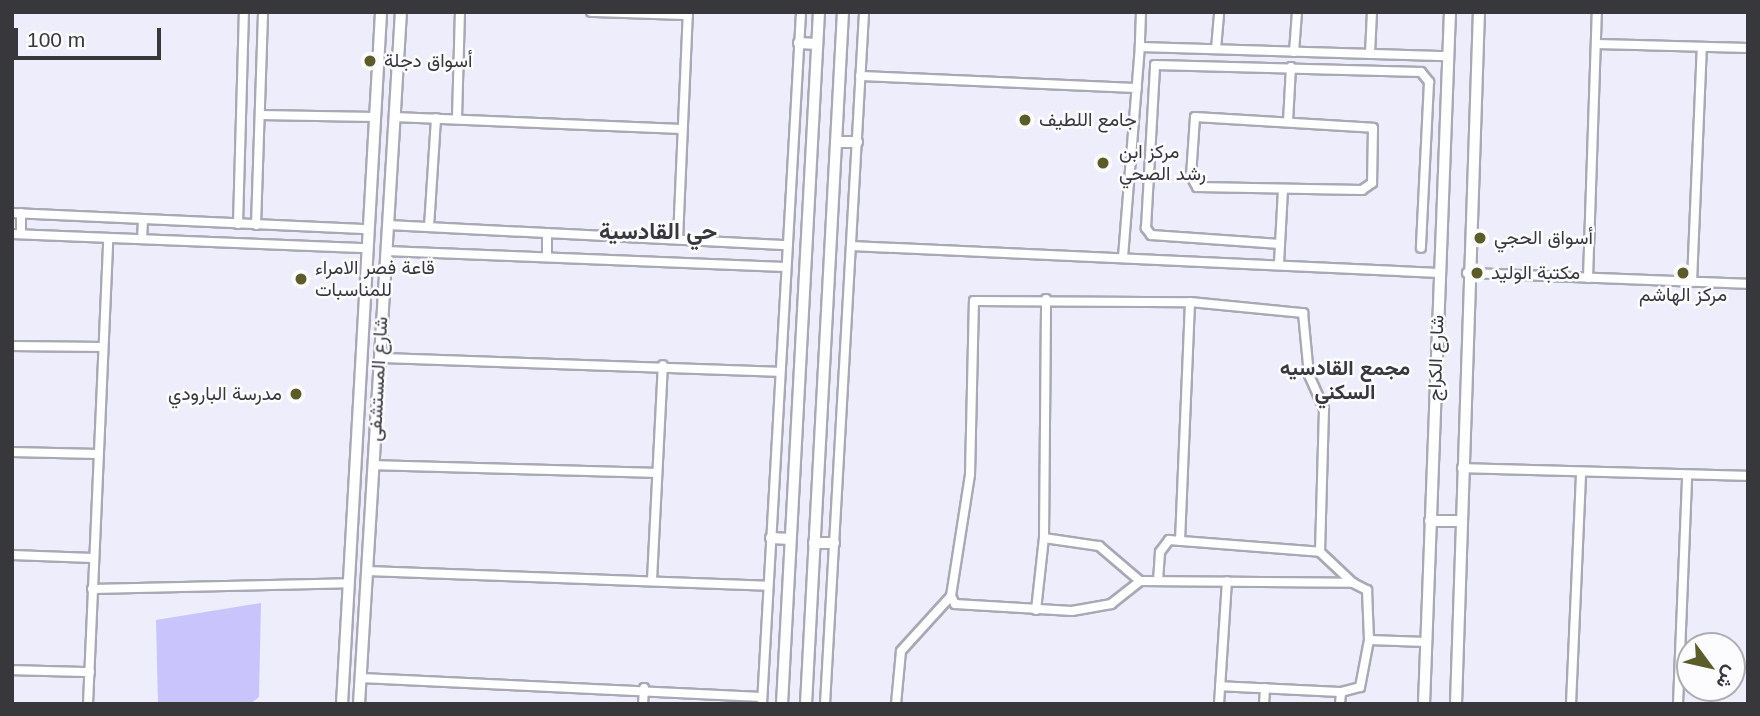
<!DOCTYPE html>
<meta charset="utf-8">
<style>
body{margin:0}
#map{position:relative;width:1760px;height:716px;overflow:hidden;background:#eeedfb;font-family:Helvetica,Vazirmatn,sans-serif}
div>[style]{position:absolute}
[style*='--x']{left:calc(var(--x)*1px);top:calc(var(--y)*1px);width:calc(var(--w)*1px);rotate:calc(var(--a)*1deg)}
.green>*{inset:0;background:#c9c4fc}
.roads{filter:drop-shadow(2px 0 #a9a8b5) drop-shadow(-2px 0 #a9a8b5) drop-shadow(0 2px #a9a8b5) drop-shadow(0 -2px #a9a8b5)}
.street>*{height:8px;margin:-4px;padding:0 4px;transform-origin:4px;border-radius:4px;background:#fff}
.secondary>*{height:10px;margin:-5px;padding:0 5px;transform-origin:5px;border-radius:5px;background:#fff}
.dots>*{width:19px;height:19px;translate:-50% -50%;box-sizing:border-box;border:4px solid #fcfcff;border-radius:50%}
span{translate:-50% -50%;white-space:nowrap;text-align:center;line-height:1.15;-webkit-text-stroke:5px #fcfcff;paint-order:stroke}
.poi-label{font-size:19px;color:#37373c}
.left{translate:0 -50%;text-align:left}
.right{translate:-100% -50%;text-align:right}
.street-label{font-size:19px;color:#37373c}
.neighbourhood-label{font-size:21px;color:#37373c;font-weight:700}
.quarter-label{font-size:23px;color:#37373c;font-weight:700}
.frame{position:absolute;inset:0;border:14px solid #37373c;pointer-events:none}
.north{position:absolute;left:1676px;top:632px;width:70px;height:70px;box-sizing:border-box;background:#fcfcff;border:2px solid #adadb1;border-radius:50%;rotate:123deg;font-size:19px;font-weight:700;line-height:28px;text-align:center;color:#37373c}
.north::after{content:'';display:block;margin:auto;width:24px;height:32px;background:#5b5c29;clip-path:polygon(50% 0,100% 100%,50% 72%,0 100%)}
.scale{position:absolute;left:14px;top:28px;width:147px;height:32px;box-sizing:border-box;border:4px solid #37373c;border-top:0;padding-left:9px;font-size:21px;line-height:24px;white-space:nowrap;color:#37373c;-webkit-text-stroke:5px #fcfcff;paint-order:stroke}
</style>
<div id="map">
<div class="green">
<i style="clip-path:polygon(261px 603px,259px 697px,250px 704px,158px 704px,156px 620px)"></i>
</div>
<div class="roads">
<div class="street">
<i style="--x:591;--y:12;--w:97;--a:1.8"></i>
<i style="--x:1141;--y:12;--w:35;--a:92"></i>
<i style="--x:1140;--y:47;--w:308;--a:1.7"></i>
<i style="--x:1596;--y:44;--w:152;--a:1.5"></i>
<i style="--x:1216;--y:49;--w:37;--a:-85"></i>
<i style="--x:1294;--y:52;--w:40;--a:-85.7"></i>
<i style="--x:1370;--y:54;--w:42;--a:-87.3"></i>
<i style="--x:860;--y:76;--w:277;--a:2.5"></i>
<i style="--x:260;--y:115;--w:115;--a:1"></i>
<i style="--x:394;--y:117;--w:288;--a:2.4"></i>
<i style="--x:1195;--y:117;--w:178;--a:3.5"></i>
<i style="--x:1373;--y:128;--w:55;--a:91"></i>
<i style="--x:1372;--y:183;--w:12;--a:145"></i>
<i style="--x:1362;--y:190;--w:165;--a:-179"></i>
<i style="--x:1197;--y:187;--w:13;--a:-119"></i>
<i style="--x:1191;--y:176;--w:59;--a:-86.1"></i>
<i style="--x:457;--y:118;--w:106;--a:-88.4"></i>
<i style="--x:1288;--y:122;--w:55;--a:-86.9"></i>
<i style="--x:12;--y:213;--w:357;--a:2.6"></i>
<i style="--x:21;--y:213;--w:21;--a:90"></i>
<i style="--x:238;--y:224;--w:212;--a:-88.4"></i>
<i style="--x:256;--y:225;--w:213;--a:-88.1"></i>
<i style="--x:388;--y:225;--w:400;--a:2.9"></i>
<i style="--x:429;--y:227;--w:109;--a:-86.3"></i>
<i style="--x:12;--y:234;--w:355;--a:2.3"></i>
<i style="--x:142;--y:239;--w:20;--a:-87"></i>
<i style="--x:678;--y:239;--w:227;--a:-87.5"></i>
<i style="--x:1280;--y:244;--w:129;--a:-176"></i>
<i style="--x:1151;--y:235;--w:9;--a:-126"></i>
<i style="--x:1146;--y:228;--w:163;--a:-86.8"></i>
<i style="--x:1155;--y:65;--w:266;--a:1.5"></i>
<i style="--x:1421;--y:72;--w:13;--a:51"></i>
<i style="--x:1429;--y:82;--w:166;--a:92.8"></i>
<i style="--x:851;--y:246;--w:589;--a:2.63"></i>
<i style="--x:386;--y:251;--w:399;--a:2.3"></i>
<i style="--x:547;--y:257;--w:24;--a:-90"></i>
<i style="--x:1123;--y:257;--w:211;--a:-85.4"></i>
<i style="--x:1279;--y:263;--w:74;--a:-86.9"></i>
<i style="--x:1467;--y:273;--w:281;--a:2.2"></i>
<i style="--x:1588;--y:278;--w:266;--a:-88.1"></i>
<i style="--x:1692;--y:282;--w:235;--a:-87.6"></i>
<i style="--x:12;--y:346;--w:91;--a:0.6"></i>
<i style="--x:380;--y:358;--w:400;--a:2"></i>
<i style="--x:12;--y:452;--w:86;--a:1.3"></i>
<i style="--x:373;--y:465;--w:283;--a:1.6"></i>
<i style="--x:1462;--y:468;--w:286;--a:1.6"></i>
<i style="--x:1044;--y:538;--w:56;--a:8.3"></i>
<i style="--x:1099;--y:546;--w:54;--a:40.5"></i>
<i style="--x:1140;--y:581;--w:213;--a:0.5"></i>
<i style="--x:1353;--y:583;--w:16;--a:27"></i>
<i style="--x:1367;--y:590;--w:50;--a:87.7"></i>
<i style="--x:1369;--y:640;--w:48;--a:100.8"></i>
<i style="--x:1360;--y:687;--w:20;--a:165"></i>
<i style="--x:1341;--y:692;--w:121;--a:-177.2"></i>
<i style="--x:1180;--y:541;--w:239;--a:-87.6"></i>
<i style="--x:12;--y:555;--w:81;--a:2.1"></i>
<i style="--x:367;--y:571;--w:401;--a:2.1"></i>
<i style="--x:652;--y:580;--w:215;--a:-87.1"></i>
<i style="--x:1158;--y:581;--w:29;--a:-86"></i>
<i style="--x:1160;--y:552;--w:15;--a:-53"></i>
<i style="--x:1169;--y:540;--w:151;--a:4.5"></i>
<i style="--x:92;--y:589;--w:257;--a:-1.3"></i>
<i style="--x:951;--y:596;--w:9;--a:63"></i>
<i style="--x:955;--y:604;--w:117;--a:3.4"></i>
<i style="--x:1072;--y:611;--w:40;--a:-10"></i>
<i style="--x:1111;--y:604;--w:37;--a:-38"></i>
<i style="--x:1036;--y:610;--w:72;--a:-83.7"></i>
<i style="--x:1044;--y:538;--w:239;--a:-89.5"></i>
<i style="--x:1369;--y:640;--w:57;--a:2"></i>
<i style="--x:12;--y:670;--w:78;--a:1.5"></i>
<i style="--x:361;--y:678;--w:401;--a:2.7"></i>
<i style="--x:88;--y:704;--w:466;--a:-87.5"></i>
<i style="--x:643;--y:704;--w:16;--a:-86"></i>
<i style="--x:762;--y:704;--w:693;--a:-86.77"></i>
<i style="--x:825;--y:704;--w:693;--a:-86.77"></i>
<i style="--x:896;--y:704;--w:53;--a:-84.6"></i>
<i style="--x:901;--y:651;--w:74;--a:-47.7"></i>
<i style="--x:951;--y:596;--w:122;--a:-81.1"></i>
<i style="--x:970;--y:475;--w:174;--a:-88.7"></i>
<i style="--x:974;--y:301;--w:216;--a:0.3"></i>
<i style="--x:1190;--y:302;--w:114;--a:5.6"></i>
<i style="--x:1303;--y:313;--w:62;--a:84.5"></i>
<i style="--x:1309;--y:375;--w:37;--a:66"></i>
<i style="--x:1324;--y:409;--w:143;--a:91.6"></i>
<i style="--x:1320;--y:552;--w:45;--a:43.2"></i>
<i style="--x:1219;--y:704;--w:123;--a:-86.3"></i>
<i style="--x:1264;--y:704;--w:16;--a:-86"></i>
<i style="--x:1340;--y:704;--w:12;--a:-85"></i>
<i style="--x:1571;--y:704;--w:232;--a:-87.5"></i>
<i style="--x:1678;--y:704;--w:229;--a:-87.7"></i>
</div>
<div class="secondary">
<i style="--x:799;--y:43;--w:18;--a:3"></i>
<i style="--x:836;--y:142;--w:21;--a:0"></i>
<i style="--x:1430;--y:521;--w:31;--a:0"></i>
<i style="--x:771;--y:538;--w:19;--a:3"></i>
<i style="--x:814;--y:543;--w:20;--a:0"></i>
<i style="--x:342;--y:704;--w:693;--a:-86.77"></i>
<i style="--x:359;--y:704;--w:693;--a:-86.53"></i>
<i style="--x:782;--y:704;--w:693;--a:-86.94"></i>
<i style="--x:806;--y:704;--w:693;--a:-86.94"></i>
<i style="--x:1424;--y:704;--w:692;--a:-87.85"></i>
<i style="--x:1456;--y:704;--w:692;--a:-88.1"></i>
</div>
</div>
<div class="dots">
<i style="left:370px;top:61px;background:#5b5c29"></i>
<i style="left:1025px;top:120px;background:#5b5c29"></i>
<i style="left:1103px;top:163px;background:#5b5c29"></i>
<i style="left:1480px;top:238px;background:#5b5c29"></i>
<i style="left:1477px;top:273px;background:#5b5c29"></i>
<i style="left:1683px;top:273px;background:#5b5c29"></i>
<i style="left:301px;top:279px;background:#5b5c29"></i>
<i style="left:296px;top:394px;background:#5b5c29"></i>
</div>
<div class="poi-label">
<span class="left" style="left:384px;top:61px">أسواق دجلة</span>
<span class="left" style="left:1039px;top:120px">جامع اللطیف</span>
<span class="left" style="left:1119px;top:163px">مركز ابن<br>رشد الصحي</span>
<span class="left" style="left:1494px;top:238px">أسواق الحجي</span>
<span class="left" style="left:315px;top:279px">قاعة فصر الامراء<br>للمناسبات</span>
<span class="left" style="left:1491px;top:273px">مكتبة الوليد</span>
<span style="left:1683px;top:295px">مركز الهاشم</span>
<span class="right" style="left:282px;top:394px">مدرسة البارودي</span>
</div>
<div class="street-label">
<span style="left:1436px;top:358px;rotate:-88deg">شارع الكراج</span>
<span style="left:378px;top:379px;rotate:-87deg">شارع المستشفى</span>
</div>
<div class="neighbourhood-label">
<span style="left:1345px;top:380px">مجمع القادسيه<br>السكني</span>
</div>
<div class="quarter-label">
<span style="left:658px;top:231px">حي القادسية</span>
</div>
<div class="frame"></div>
<div class="north">ش</div>
<div class="scale">100 m</div>
</div>
